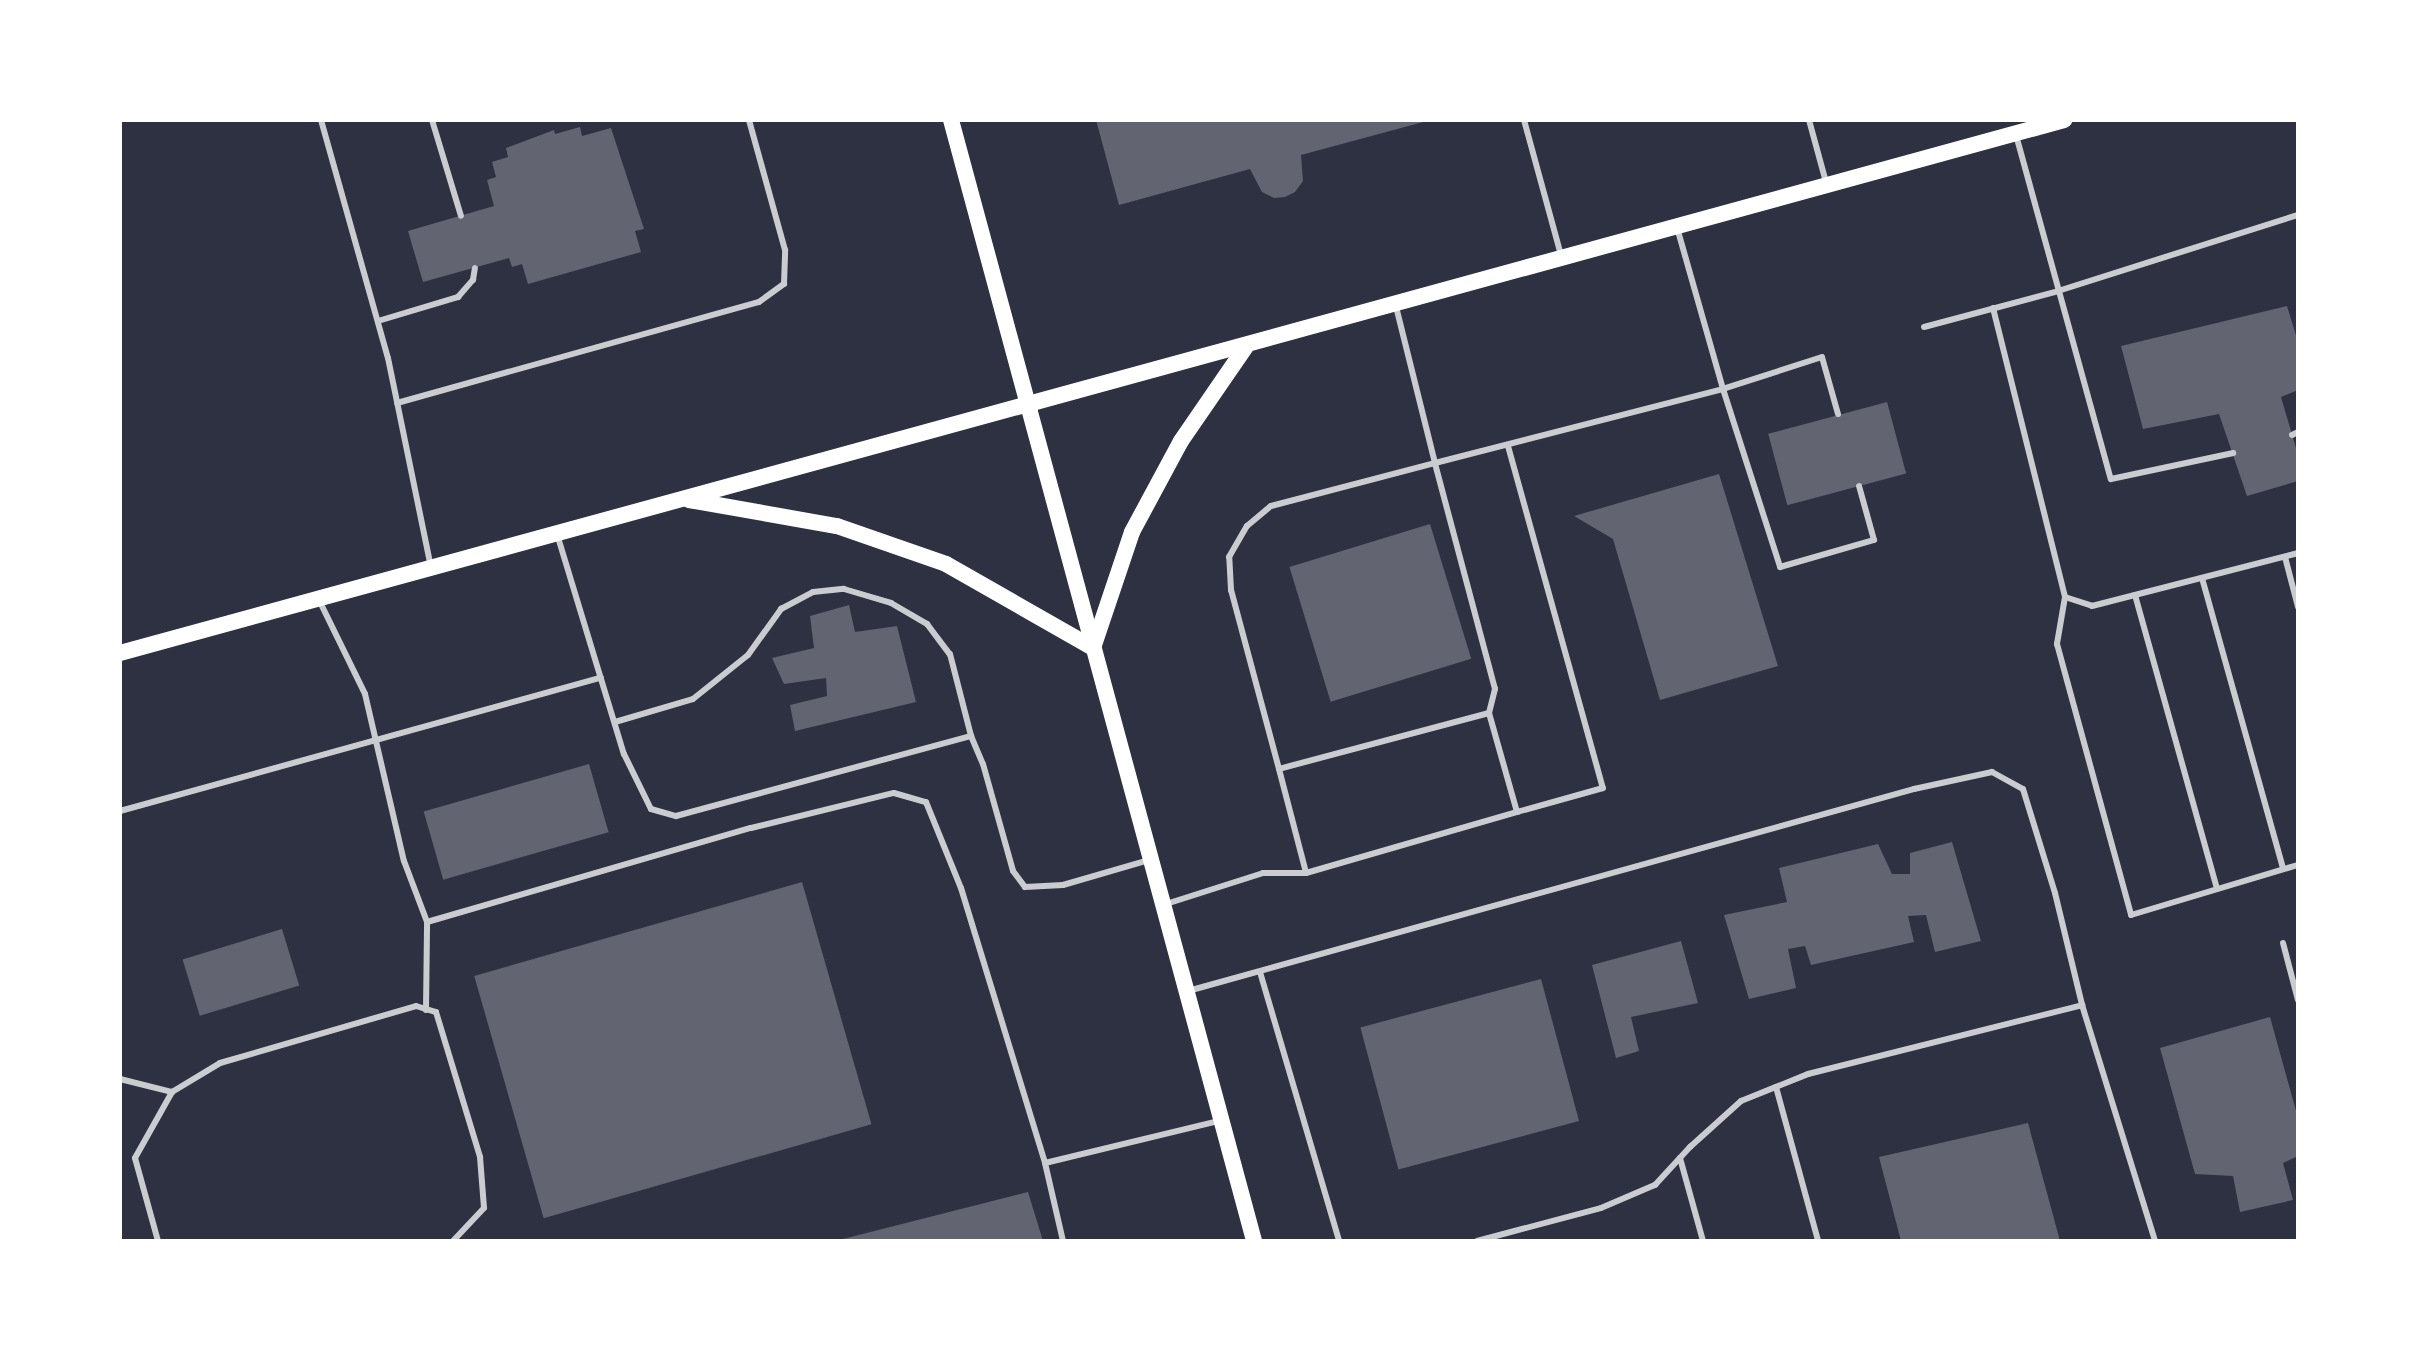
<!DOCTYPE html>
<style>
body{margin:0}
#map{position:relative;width:2418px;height:1361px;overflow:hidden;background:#2d3142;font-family:"IBM Plex Serif",serif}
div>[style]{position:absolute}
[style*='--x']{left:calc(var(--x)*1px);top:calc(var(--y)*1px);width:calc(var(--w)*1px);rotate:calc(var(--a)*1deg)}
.building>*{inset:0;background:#626471;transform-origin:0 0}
.service>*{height:6px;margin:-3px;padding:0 3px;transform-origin:3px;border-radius:3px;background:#caccd0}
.secondary>*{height:16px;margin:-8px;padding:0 8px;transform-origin:8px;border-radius:8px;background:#fff}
span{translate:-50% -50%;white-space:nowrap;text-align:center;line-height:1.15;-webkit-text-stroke:8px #fff;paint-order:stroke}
.frame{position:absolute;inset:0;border:122px solid #fff;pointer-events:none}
</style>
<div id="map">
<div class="building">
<i style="clip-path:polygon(1096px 120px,1427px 120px,1427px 121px,1301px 155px,1303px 181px,1295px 192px,1285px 197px,1274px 198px,1262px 192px,1250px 169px,1119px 205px)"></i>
<i style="clip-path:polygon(580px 127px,582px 136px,611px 128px,644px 229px,635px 231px,641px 252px,528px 284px,522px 264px,512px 267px,509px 258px,423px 282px,408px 231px,494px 206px,487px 180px,496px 177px,492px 162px,508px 157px,506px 148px,554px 130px,555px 134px)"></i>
<i style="clip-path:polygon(2287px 306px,2298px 342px,2298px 390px,2281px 397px,2298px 455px,2298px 481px,2247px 496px,2219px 414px,2143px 429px,2121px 346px)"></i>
<i style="left:1887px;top:402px;width:74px;height:123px;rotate:75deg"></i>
<i style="clip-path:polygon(1719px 474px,1778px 666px,1660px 700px,1613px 539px,1574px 516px)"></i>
<i style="left:1430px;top:524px;width:141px;height:147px;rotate:73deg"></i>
<i style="clip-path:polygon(849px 605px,855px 632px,897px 626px,916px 702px,795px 731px,790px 705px,827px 696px,826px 678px,784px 684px,772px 658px,814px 648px,810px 616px)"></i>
<i style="left:589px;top:764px;width:71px;height:172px;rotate:74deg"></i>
<i style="clip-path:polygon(1952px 842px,1981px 941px,1935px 952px,1926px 915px,1908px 916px,1914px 942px,1811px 965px,1805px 946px,1788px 949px,1796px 988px,1749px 999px,1724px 915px,1787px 902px,1779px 868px,1878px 844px,1892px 874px,1910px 874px,1910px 853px)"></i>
<i style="left:802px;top:882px;width:252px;height:341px;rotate:74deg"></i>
<i style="left:282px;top:929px;width:59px;height:104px;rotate:73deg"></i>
<i style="clip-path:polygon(1681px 941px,1698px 1003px,1631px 1017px,1639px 1051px,1616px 1058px,1592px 965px)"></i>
<i style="left:1541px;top:979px;width:147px;height:187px;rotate:75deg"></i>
<i style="clip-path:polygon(2270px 1017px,2298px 1118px,2298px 1156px,2283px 1163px,2293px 1200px,2240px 1212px,2233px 1176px,2195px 1174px,2160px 1048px)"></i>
<i style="clip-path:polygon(2028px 1123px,2060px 1241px,1901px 1241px,1879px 1157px)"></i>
<i style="clip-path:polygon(1028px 1192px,1043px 1241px,840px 1241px,839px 1240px)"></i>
</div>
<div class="service">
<i style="--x:321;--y:120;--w:247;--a:74.3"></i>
<i style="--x:388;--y:358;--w:214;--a:78.4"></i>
<i style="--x:432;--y:120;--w:100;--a:73.2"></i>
<i style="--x:1524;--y:120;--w:140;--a:74.7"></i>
<i style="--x:1809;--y:120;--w:64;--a:74.7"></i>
<i style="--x:2016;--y:135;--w:357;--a:74.6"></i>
<i style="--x:2111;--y:479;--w:125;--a:-12"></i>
<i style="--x:1993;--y:308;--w:298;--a:76"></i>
<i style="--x:2065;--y:597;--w:28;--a:18"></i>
<i style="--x:2092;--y:606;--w:213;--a:-14.4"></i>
<i style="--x:378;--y:321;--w:84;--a:-16.7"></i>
<i style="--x:458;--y:297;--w:23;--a:-49"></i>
<i style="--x:473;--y:280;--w:12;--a:-81"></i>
<i style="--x:1924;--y:327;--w:139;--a:-15"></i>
<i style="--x:2058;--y:291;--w:252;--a:-17.6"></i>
<i style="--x:397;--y:403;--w:376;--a:-15.6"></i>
<i style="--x:759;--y:302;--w:31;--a:-36"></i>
<i style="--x:784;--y:284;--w:34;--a:-88"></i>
<i style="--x:785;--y:250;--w:135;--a:-105.5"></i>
<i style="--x:1838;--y:414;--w:59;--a:-105.7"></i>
<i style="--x:1822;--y:357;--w:104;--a:162.1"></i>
<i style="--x:1723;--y:389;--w:187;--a:72.2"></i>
<i style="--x:1780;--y:567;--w:98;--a:-16"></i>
<i style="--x:1874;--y:540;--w:56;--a:-105.5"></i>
<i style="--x:2292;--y:435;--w:7;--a:-27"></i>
<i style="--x:1508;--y:446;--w:355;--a:74.5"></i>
<i style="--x:1603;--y:788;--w:89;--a:164.4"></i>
<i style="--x:557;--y:534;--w:230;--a:73.1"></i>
<i style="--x:624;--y:754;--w:61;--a:63.9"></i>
<i style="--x:651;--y:809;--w:26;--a:16"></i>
<i style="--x:676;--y:816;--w:306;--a:-15.2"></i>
<i style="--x:971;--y:736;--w:30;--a:67"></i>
<i style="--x:983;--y:764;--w:111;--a:74.3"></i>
<i style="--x:1013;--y:871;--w:20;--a:53"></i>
<i style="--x:1025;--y:887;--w:38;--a:-3"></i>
<i style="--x:1063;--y:885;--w:90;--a:-16.2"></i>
<i style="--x:2285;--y:557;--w:52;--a:75.4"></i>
<i style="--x:2202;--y:578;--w:302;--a:74.4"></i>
<i style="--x:2135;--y:595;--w:305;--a:74.4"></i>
<i style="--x:2065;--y:597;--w:48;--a:99.7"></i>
<i style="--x:2057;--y:644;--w:281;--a:74.7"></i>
<i style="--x:2131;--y:915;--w:174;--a:-16.7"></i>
<i style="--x:320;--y:602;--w:102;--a:63.9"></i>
<i style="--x:365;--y:694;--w:171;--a:76.9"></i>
<i style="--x:404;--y:861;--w:65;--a:69.3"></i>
<i style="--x:1489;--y:713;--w:25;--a:-76"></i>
<i style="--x:1495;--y:689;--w:234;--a:-104.9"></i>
<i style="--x:1435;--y:463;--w:297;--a:-14.4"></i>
<i style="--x:1723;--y:389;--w:168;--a:-105.9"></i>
<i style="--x:615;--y:722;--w:81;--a:-16.4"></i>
<i style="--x:693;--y:699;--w:70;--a:-38.7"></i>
<i style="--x:748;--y:655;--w:57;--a:-54.3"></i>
<i style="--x:781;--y:609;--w:36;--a:-28"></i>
<i style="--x:813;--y:592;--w:31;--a:-6"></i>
<i style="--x:844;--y:589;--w:49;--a:16.6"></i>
<i style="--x:891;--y:603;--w:42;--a:30.3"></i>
<i style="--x:927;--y:624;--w:38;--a:53"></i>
<i style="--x:950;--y:654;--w:85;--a:75.6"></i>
<i style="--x:1279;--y:769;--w:185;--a:-105"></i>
<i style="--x:1231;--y:590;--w:33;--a:-93"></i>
<i style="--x:1229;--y:557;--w:36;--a:-60"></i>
<i style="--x:1247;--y:526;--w:31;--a:-40"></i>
<i style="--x:1271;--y:506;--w:170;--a:-14.7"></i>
<i style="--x:1435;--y:463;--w:161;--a:-104"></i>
<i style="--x:120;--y:811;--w:499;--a:-15.5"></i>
<i style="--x:1166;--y:904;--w:102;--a:-17.7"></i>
<i style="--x:1263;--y:873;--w:43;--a:0"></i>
<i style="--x:1306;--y:873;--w:220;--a:-16.1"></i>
<i style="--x:1517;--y:812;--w:103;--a:-105.8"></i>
<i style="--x:1489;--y:713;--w:217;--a:165.1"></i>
<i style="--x:1279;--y:769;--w:107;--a:75.4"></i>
<i style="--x:2283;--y:943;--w:59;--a:75.3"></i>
<i style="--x:1260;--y:972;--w:280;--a:73.6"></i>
<i style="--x:1188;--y:991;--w:754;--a:-15.55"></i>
<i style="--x:1914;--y:789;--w:80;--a:-12.3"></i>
<i style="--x:1992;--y:772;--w:35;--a:29"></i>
<i style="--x:2023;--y:789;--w:109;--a:72.9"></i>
<i style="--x:2055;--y:893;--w:115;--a:76.4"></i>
<i style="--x:426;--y:1010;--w:88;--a:-89.3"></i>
<i style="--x:427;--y:922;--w:337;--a:-16.2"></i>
<i style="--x:751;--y:828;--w:147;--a:-13.8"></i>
<i style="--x:894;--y:793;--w:33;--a:16"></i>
<i style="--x:926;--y:802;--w:93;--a:67.9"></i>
<i style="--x:961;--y:888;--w:288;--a:73"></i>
<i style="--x:1045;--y:1163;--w:178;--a:-13.6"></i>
<i style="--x:120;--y:1079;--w:54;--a:14"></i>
<i style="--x:1776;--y:1087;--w:160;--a:74.7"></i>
<i style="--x:1680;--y:1158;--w:86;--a:74.5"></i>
<i style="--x:1045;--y:1163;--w:80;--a:77"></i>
<i style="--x:158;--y:1241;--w:86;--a:-105.5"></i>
<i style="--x:135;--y:1158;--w:76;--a:-60.7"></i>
<i style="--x:172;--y:1092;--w:56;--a:-31.1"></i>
<i style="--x:220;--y:1063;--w:204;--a:-16.2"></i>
<i style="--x:416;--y:1006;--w:21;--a:17"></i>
<i style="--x:436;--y:1012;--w:152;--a:73.1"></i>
<i style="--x:480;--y:1157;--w:51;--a:85.5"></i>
<i style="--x:484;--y:1208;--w:45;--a:133.2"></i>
<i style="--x:1477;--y:1241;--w:128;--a:-14.9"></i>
<i style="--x:1601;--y:1208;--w:59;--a:-23.1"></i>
<i style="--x:1655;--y:1185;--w:52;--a:-47.4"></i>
<i style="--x:1690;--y:1147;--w:69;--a:-42"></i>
<i style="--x:1741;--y:1101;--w:72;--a:-21.9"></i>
<i style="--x:1808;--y:1074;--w:283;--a:-14.1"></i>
<i style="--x:2082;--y:1005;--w:247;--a:72.8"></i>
</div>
<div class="secondary">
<i style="--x:951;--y:120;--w:1161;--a:74.87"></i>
<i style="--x:689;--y:500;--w:150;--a:10"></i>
<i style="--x:837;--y:526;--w:115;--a:19.2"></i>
<i style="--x:946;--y:564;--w:169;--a:29.7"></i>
<i style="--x:1093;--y:648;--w:122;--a:-71.4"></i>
<i style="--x:1132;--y:532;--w:103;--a:-61.7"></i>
<i style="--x:1181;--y:441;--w:116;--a:-55.5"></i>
<i style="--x:120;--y:653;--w:2016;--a:-15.33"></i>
</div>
<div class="frame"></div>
</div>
